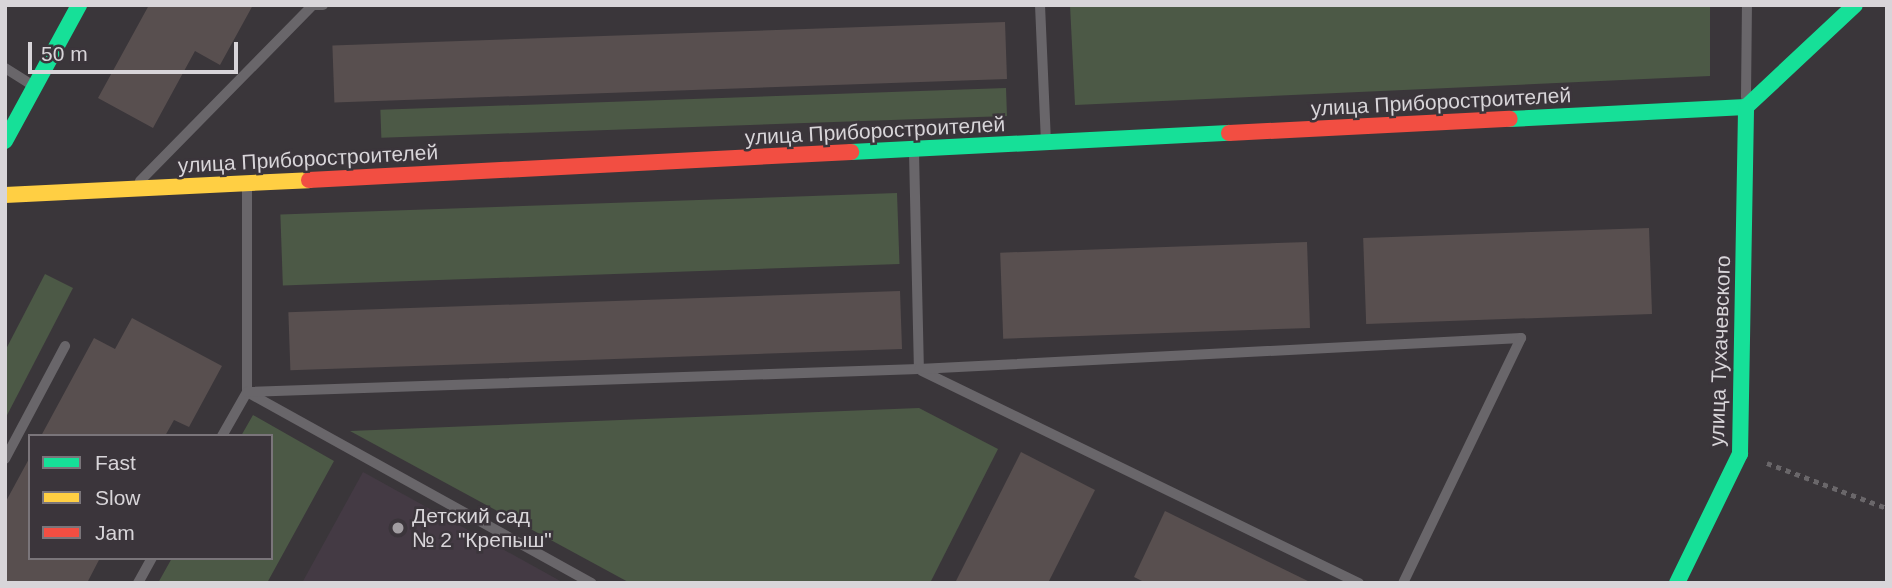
<!DOCTYPE html>
<meta charset="utf-8">
<style>
body{margin:0}
#map{position:relative;width:1892px;height:588px;overflow:hidden;background:#3a363a;font-family:Arial,sans-serif}
div>[style]{position:absolute}
[style*='--x']{left:calc(var(--x)*1px);top:calc(var(--y)*1px);width:calc(var(--w)*1px);rotate:calc(var(--a)*1deg)}
.built>*{inset:0;background:#443a44}
.green>*{inset:0;background:#4c5946;transform-origin:0 0}
.building>*{inset:0;background:#584f4f;transform-origin:0 0}
.path>*{height:4.5px;margin-top:-2.25px;transform-origin:0;background:repeating-linear-gradient(90deg,#6a676a 0 5px,transparent 0 10px)}
.lane>*{height:10px;margin:-5px;padding:0 5px;transform-origin:5px;border-radius:5px;background:#69666a}
.fast>*{height:16px;margin:-8px;padding:0 8px;transform-origin:8px;border-radius:8px;background:#16e098}
.slow>*{height:16px;margin:-8px;padding:0 8px;transform-origin:8px;border-radius:8px;background:#ffcf43}
.jam>*{height:16px;margin:-8px;padding:0 8px;transform-origin:8px;border-radius:8px;background:#f24e42}
.dots>*{width:19px;height:19px;translate:-50% -50%;box-sizing:border-box;border:4px solid #3b353b;border-radius:50%}
span{translate:-50% -50%;white-space:nowrap;text-align:center;line-height:1.15;-webkit-text-stroke:5px #3b353b;paint-order:stroke}
.street-label{font-size:21px;color:#d8d5d9}
.poi-label{font-size:21px;color:#d8d5d9}
.left{translate:0 -50%;text-align:left}
.frame{position:absolute;inset:0;border:7px solid #d8d5d9;pointer-events:none}
.legend{position:absolute;left:28px;top:434px;width:245px;height:126px;box-sizing:border-box;background:#3b353b;border:2px solid #7a757a;margin:0;padding:9px 12px;list-style:none;font-size:21px;color:#d8d5d9}
.legend li{display:flex;align-items:center;gap:14px;height:35px}
.legend b{width:35px;border:2px solid #7a757a}
.scale{position:absolute;left:28px;top:42px;width:210px;height:32px;box-sizing:border-box;border:4px solid #d8d5d9;border-top:0;padding-left:9px;font-size:21px;line-height:24px;white-space:nowrap;color:#d8d5d9;-webkit-text-stroke:5px #3b353b;paint-order:stroke}
</style>
<div id="map">
<div class="built">
<i style="clip-path:polygon(363px 472px,564px 583px,302px 583px)"></i>
</div>
<div class="green">
<i style="clip-path:polygon(1070px 5px,1710px 5px,1710px 76px,1075px 105px)"></i>
<i style="left:1006px;top:88px;width:28px;height:626px;rotate:88deg"></i>
<i style="left:897px;top:193px;width:71px;height:617px;rotate:88deg"></i>
<i style="clip-path:polygon(45px 274px,73px 288px,5px 419px,5px 351px)"></i>
<i style="clip-path:polygon(919px 408px,998px 449px,930px 583px,630px 583px,350px 431px)"></i>
<i style="clip-path:polygon(253px 415px,334px 461px,267px 583px,158px 583px,172px 558px,271px 558px,271px 436px,241px 436px)"></i>
</div>
<div class="building">
<i style="clip-path:polygon(149px 5px,253px 5px,220px 65px,195px 51px,153px 128px,98px 98px)"></i>
<i style="left:1005px;top:22px;width:57px;height:673px;rotate:88deg"></i>
<i style="left:1649px;top:228px;width:86px;height:286px;rotate:88deg"></i>
<i style="left:1307px;top:242px;width:86px;height:307px;rotate:88deg"></i>
<i style="left:900px;top:291px;width:58px;height:612px;rotate:88deg"></i>
<i style="clip-path:polygon(132px 318px,222px 366px,189px 427px,174px 420px,165px 436px,41px 436px,94px 338px,115px 349px)"></i>
<i style="clip-path:polygon(1021px 452px,1095px 490px,1048px 583px,955px 583px)"></i>
<i style="clip-path:polygon(30px 457px,30px 558px,100px 558px,87px 583px,5px 583px,5px 503px)"></i>
<i style="clip-path:polygon(1165px 511px,1312px 583px,1146px 583px,1134px 577px)"></i>
</div>
<div class="path">
<i style="--x:1767;--y:463;--w:128;--a:20.6"></i>
</div>
<div class="lane">
<i style="--x:1040;--y:5;--w:135;--a:87.5"></i>
<i style="--x:5;--y:68;--w:31;--a:32"></i>
<i style="--x:1746;--y:97;--w:92;--a:-89.4"></i>
<i style="--x:914;--y:152;--w:217;--a:88.7"></i>
<i style="--x:140;--y:181;--w:247;--a:-45.5"></i>
<i style="--x:313;--y:5;--w:10;--a:0"></i>
<i style="--x:247;--y:187;--w:205;--a:90"></i>
<i style="--x:247;--y:392;--w:394;--a:29"></i>
<i style="--x:922;--y:371;--w:486;--a:25.9"></i>
<i style="--x:222;--y:436;--w:51;--a:-60.4"></i>
<i style="--x:247;--y:392;--w:672;--a:-1.96"></i>
<i style="--x:919;--y:369;--w:603;--a:-2.95"></i>
<i style="--x:1521;--y:338;--w:272;--a:115.7"></i>
<i style="--x:5;--y:459;--w:128;--a:-62"></i>
<i style="--x:138;--y:583;--w:29;--a:-61"></i>
</div>
<div class="fast">
<i style="--x:1746;--y:107;--w:149;--a:-43.1"></i>
<i style="--x:1510;--y:119;--w:236;--a:-2.9"></i>
<i style="--x:5;--y:141;--w:155;--a:-61.4"></i>
<i style="--x:851;--y:152;--w:378;--a:-2.9"></i>
<i style="--x:1677;--y:583;--w:144;--a:-64"></i>
<i style="--x:1740;--y:454;--w:347;--a:-89"></i>
</div>
<div class="slow">
<i style="--x:5;--y:195;--w:304;--a:-2.8"></i>
</div>
<div class="jam">
<i style="--x:1229;--y:133;--w:281;--a:-2.9"></i>
<i style="--x:309;--y:180;--w:543;--a:-2.96"></i>
</div>
<div class="dots">
<i style="left:398px;top:528px;background:#a19da1"></i>
</div>
<div class="street-label">
<span style="left:1441px;top:102px;rotate:-3deg">улица Приборостроителей</span>
<span style="left:875px;top:131px;rotate:-3deg">улица Приборостроителей</span>
<span style="left:308px;top:159px;rotate:-3deg">улица Приборостроителей</span>
<span style="left:1720px;top:351px;rotate:-88deg">улица Тухачевского</span>
</div>
<div class="poi-label">
<span class="left" style="left:412px;top:528px">Детский сад<br>№ 2 "Крепыш"</span>
</div>
<div class="frame"></div>
<ul class="legend">
<li><b style="height:9px;background:#16e098"></b>Fast</li>
<li><b style="height:9px;background:#ffcf43"></b>Slow</li>
<li><b style="height:9px;background:#f24e42"></b>Jam</li>
</ul>
<div class="scale">50 m</div>
</div>
